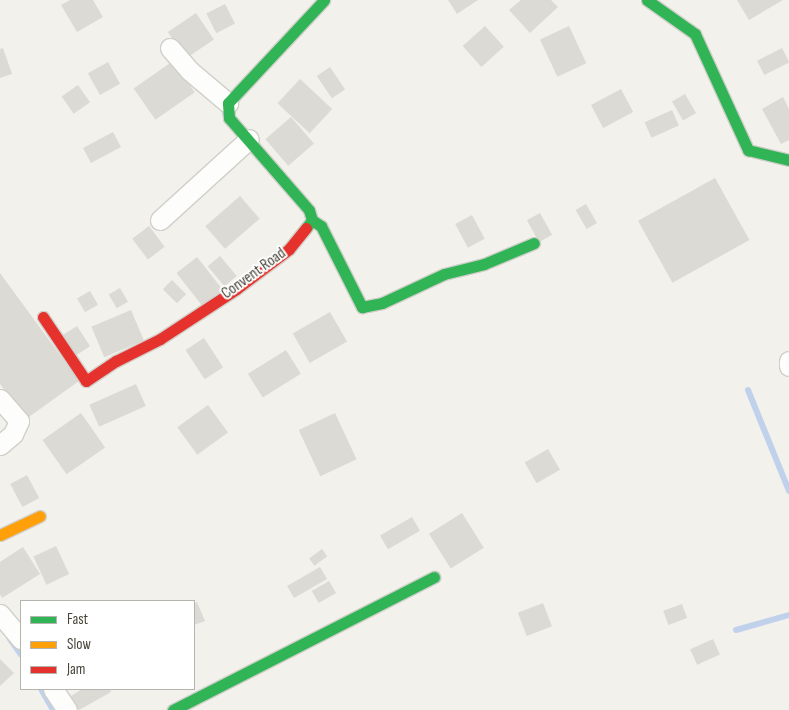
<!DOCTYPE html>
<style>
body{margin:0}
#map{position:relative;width:789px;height:710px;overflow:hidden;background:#f2f1ec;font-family:"Sofia Sans Condensed",sans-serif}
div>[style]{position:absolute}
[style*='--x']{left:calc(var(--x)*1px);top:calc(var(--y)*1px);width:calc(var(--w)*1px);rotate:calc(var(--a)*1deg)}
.stream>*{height:6px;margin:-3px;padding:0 3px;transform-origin:3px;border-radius:3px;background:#c0d1ec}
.building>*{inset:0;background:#dbdad5;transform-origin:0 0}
.roads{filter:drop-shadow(1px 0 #d0cfca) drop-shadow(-1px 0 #d0cfca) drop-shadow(0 1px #d0cfca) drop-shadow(0 -1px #d0cfca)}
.street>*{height:19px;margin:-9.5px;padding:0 9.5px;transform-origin:9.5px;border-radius:9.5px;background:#fdfdfc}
.fast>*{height:11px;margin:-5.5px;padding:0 5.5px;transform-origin:5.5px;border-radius:5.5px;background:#30b455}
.slow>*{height:11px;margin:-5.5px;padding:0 5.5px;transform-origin:5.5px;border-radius:5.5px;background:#ff9f0a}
.jam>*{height:11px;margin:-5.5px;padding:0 5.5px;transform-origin:5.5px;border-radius:5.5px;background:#e5322d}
span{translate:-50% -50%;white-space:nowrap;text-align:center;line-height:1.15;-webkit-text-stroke:4px #fff;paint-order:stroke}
.street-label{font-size:16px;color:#474438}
.legend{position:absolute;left:20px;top:600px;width:175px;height:90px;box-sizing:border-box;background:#fff;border:1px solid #b5b4af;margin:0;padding:6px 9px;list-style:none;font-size:15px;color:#474438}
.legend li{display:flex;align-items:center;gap:10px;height:25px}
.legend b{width:25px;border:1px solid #b5b4af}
</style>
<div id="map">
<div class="stream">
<i style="--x:748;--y:390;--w:109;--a:67.9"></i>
<i style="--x:736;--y:630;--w:55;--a:-15.8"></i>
<i style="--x:10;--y:639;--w:19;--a:55"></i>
<i style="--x:41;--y:689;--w:24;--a:60"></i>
</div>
<div class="building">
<i style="clip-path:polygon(70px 0,93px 0,103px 17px,77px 32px,61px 5px)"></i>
<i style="clip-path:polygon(448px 0,478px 0,457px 14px)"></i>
<i style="clip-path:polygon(521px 0,551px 0,558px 7px,530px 33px,509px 10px)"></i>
<i style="clip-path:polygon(737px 0,783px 0,749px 20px)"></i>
<i style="left:225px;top:4px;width:22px;height:21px;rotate:63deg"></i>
<i style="left:196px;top:13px;width:32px;height:34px;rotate:56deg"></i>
<i style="left:485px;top:26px;width:28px;height:30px;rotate:48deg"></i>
<i style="left:569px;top:26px;width:41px;height:32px;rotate:65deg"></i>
<i style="clip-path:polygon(3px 48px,12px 74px,0 78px,0 49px)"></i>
<i style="left:782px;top:48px;width:16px;height:28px;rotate:63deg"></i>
<i style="left:173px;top:61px;width:38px;height:48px;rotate:55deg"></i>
<i style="left:108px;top:62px;width:25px;height:23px;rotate:61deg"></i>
<i style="left:330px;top:67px;width:27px;height:16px;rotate:56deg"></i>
<i style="left:300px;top:79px;width:44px;height:33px;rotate:43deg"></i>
<i style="left:78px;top:85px;width:21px;height:20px;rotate:55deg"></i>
<i style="left:621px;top:89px;width:26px;height:34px;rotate:62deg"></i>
<i style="left:685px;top:94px;width:22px;height:15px;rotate:60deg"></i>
<i style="clip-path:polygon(783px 97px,789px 109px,789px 140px,781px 144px,762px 109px)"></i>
<i style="left:672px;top:110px;width:17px;height:30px;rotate:66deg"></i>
<i style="left:291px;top:117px;width:35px;height:34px;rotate:49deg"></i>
<i style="left:113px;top:132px;width:17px;height:34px;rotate:62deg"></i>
<i style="left:715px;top:178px;width:71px;height:88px;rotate:61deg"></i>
<i style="left:240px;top:196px;width:30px;height:46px;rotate:49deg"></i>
<i style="left:586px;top:204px;width:22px;height:12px;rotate:60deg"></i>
<i style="left:540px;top:213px;width:25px;height:15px;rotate:61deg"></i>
<i style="left:472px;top:215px;width:27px;height:19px;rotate:62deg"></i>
<i style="left:149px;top:226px;width:26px;height:21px;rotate:53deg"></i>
<i style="left:220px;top:256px;width:26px;height:16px;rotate:50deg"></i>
<i style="left:197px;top:257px;width:42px;height:26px;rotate:52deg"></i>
<i style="clip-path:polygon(0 273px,79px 381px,26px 419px,0 384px)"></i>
<i style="left:172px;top:280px;width:20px;height:13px;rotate:45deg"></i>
<i style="left:120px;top:288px;width:16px;height:13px;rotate:60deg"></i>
<i style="left:90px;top:291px;width:16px;height:15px;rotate:60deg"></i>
<i style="left:131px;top:310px;width:33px;height:43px;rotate:67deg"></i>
<i style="left:330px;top:312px;width:34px;height:43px;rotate:60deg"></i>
<i style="left:77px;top:326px;width:24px;height:19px;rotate:57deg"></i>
<i style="left:204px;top:338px;width:35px;height:22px;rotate:57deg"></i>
<i style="left:286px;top:350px;width:28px;height:45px;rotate:58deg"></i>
<i style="left:136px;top:384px;width:24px;height:51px;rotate:66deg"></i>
<i style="left:208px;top:405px;width:34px;height:38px;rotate:54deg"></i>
<i style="left:81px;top:413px;width:42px;height:47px;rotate:55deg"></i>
<i style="left:335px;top:413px;width:51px;height:40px;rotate:65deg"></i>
<i style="left:548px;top:449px;width:24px;height:27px;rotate:60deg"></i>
<i style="left:27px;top:475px;width:26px;height:19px;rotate:62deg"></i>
<i style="left:462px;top:513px;width:41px;height:39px;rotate:58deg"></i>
<i style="left:412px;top:517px;width:16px;height:37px;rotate:60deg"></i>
<i style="left:56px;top:546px;width:31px;height:25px;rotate:65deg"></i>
<i style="clip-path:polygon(23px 547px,40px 574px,2px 598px,0 594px,0 562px)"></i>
<i style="left:322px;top:549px;width:9px;height:16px;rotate:54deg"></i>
<i style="left:320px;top:567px;width:14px;height:38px;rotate:60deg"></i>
<i style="left:329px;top:581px;width:14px;height:20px;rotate:60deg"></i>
<i style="clip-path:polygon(197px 602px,205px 621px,194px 625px,194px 604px)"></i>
<i style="left:543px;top:603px;width:25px;height:27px;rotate:69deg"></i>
<i style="left:682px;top:604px;width:15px;height:20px;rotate:70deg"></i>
<i style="left:713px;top:639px;width:17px;height:25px;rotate:66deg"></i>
<i style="clip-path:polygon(0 659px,14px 673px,0 686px)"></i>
<i style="clip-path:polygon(82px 689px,110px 689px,111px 692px,79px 710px,71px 696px)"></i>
</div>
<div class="roads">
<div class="street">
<i style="--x:170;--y:48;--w:30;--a:49"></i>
<i style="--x:190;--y:71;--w:50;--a:40.1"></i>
<i style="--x:160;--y:220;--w:120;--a:-42.3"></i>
<i style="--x:789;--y:361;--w:5;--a:90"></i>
<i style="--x:0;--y:399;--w:29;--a:49"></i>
<i style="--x:19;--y:421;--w:14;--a:115"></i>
<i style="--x:13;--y:434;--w:17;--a:140"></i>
<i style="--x:0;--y:614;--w:33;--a:50"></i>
<i style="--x:53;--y:689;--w:25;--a:56"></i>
</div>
<div class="fast">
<i style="--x:647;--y:0;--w:59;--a:35.3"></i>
<i style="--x:695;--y:34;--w:128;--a:65.4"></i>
<i style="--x:748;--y:150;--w:42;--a:13.7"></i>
<i style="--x:312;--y:220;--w:11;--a:34"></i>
<i style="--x:321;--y:226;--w:91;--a:63.2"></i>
<i style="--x:362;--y:307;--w:20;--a:-11"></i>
<i style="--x:382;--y:303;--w:68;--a:-25.1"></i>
<i style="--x:444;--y:274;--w:41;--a:-14"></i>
<i style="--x:484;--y:264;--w:54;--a:-22.8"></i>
<i style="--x:306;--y:228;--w:10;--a:-53"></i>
<i style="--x:312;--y:220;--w:10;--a:-107"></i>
<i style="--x:309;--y:210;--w:122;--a:-131"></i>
<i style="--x:229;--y:118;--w:15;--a:-94"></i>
<i style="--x:228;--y:103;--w:141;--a:-47"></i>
<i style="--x:173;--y:710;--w:293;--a:-27"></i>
</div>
<div class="slow">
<i style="--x:0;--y:535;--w:44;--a:-25.4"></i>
</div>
<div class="jam">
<i style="--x:43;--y:317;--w:77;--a:56.1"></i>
<i style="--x:86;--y:381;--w:36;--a:-34"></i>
<i style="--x:116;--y:361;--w:49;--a:-26.6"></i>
<i style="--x:160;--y:339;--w:91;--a:-33.3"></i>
<i style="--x:236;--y:289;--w:66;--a:-37"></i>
<i style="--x:289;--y:249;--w:27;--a:-51"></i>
</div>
</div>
<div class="street-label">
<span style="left:254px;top:274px;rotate:-36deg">Convent Road</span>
</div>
<ul class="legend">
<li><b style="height:6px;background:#30b455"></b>Fast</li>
<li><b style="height:6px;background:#ff9f0a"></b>Slow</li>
<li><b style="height:6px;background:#e5322d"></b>Jam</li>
</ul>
</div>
